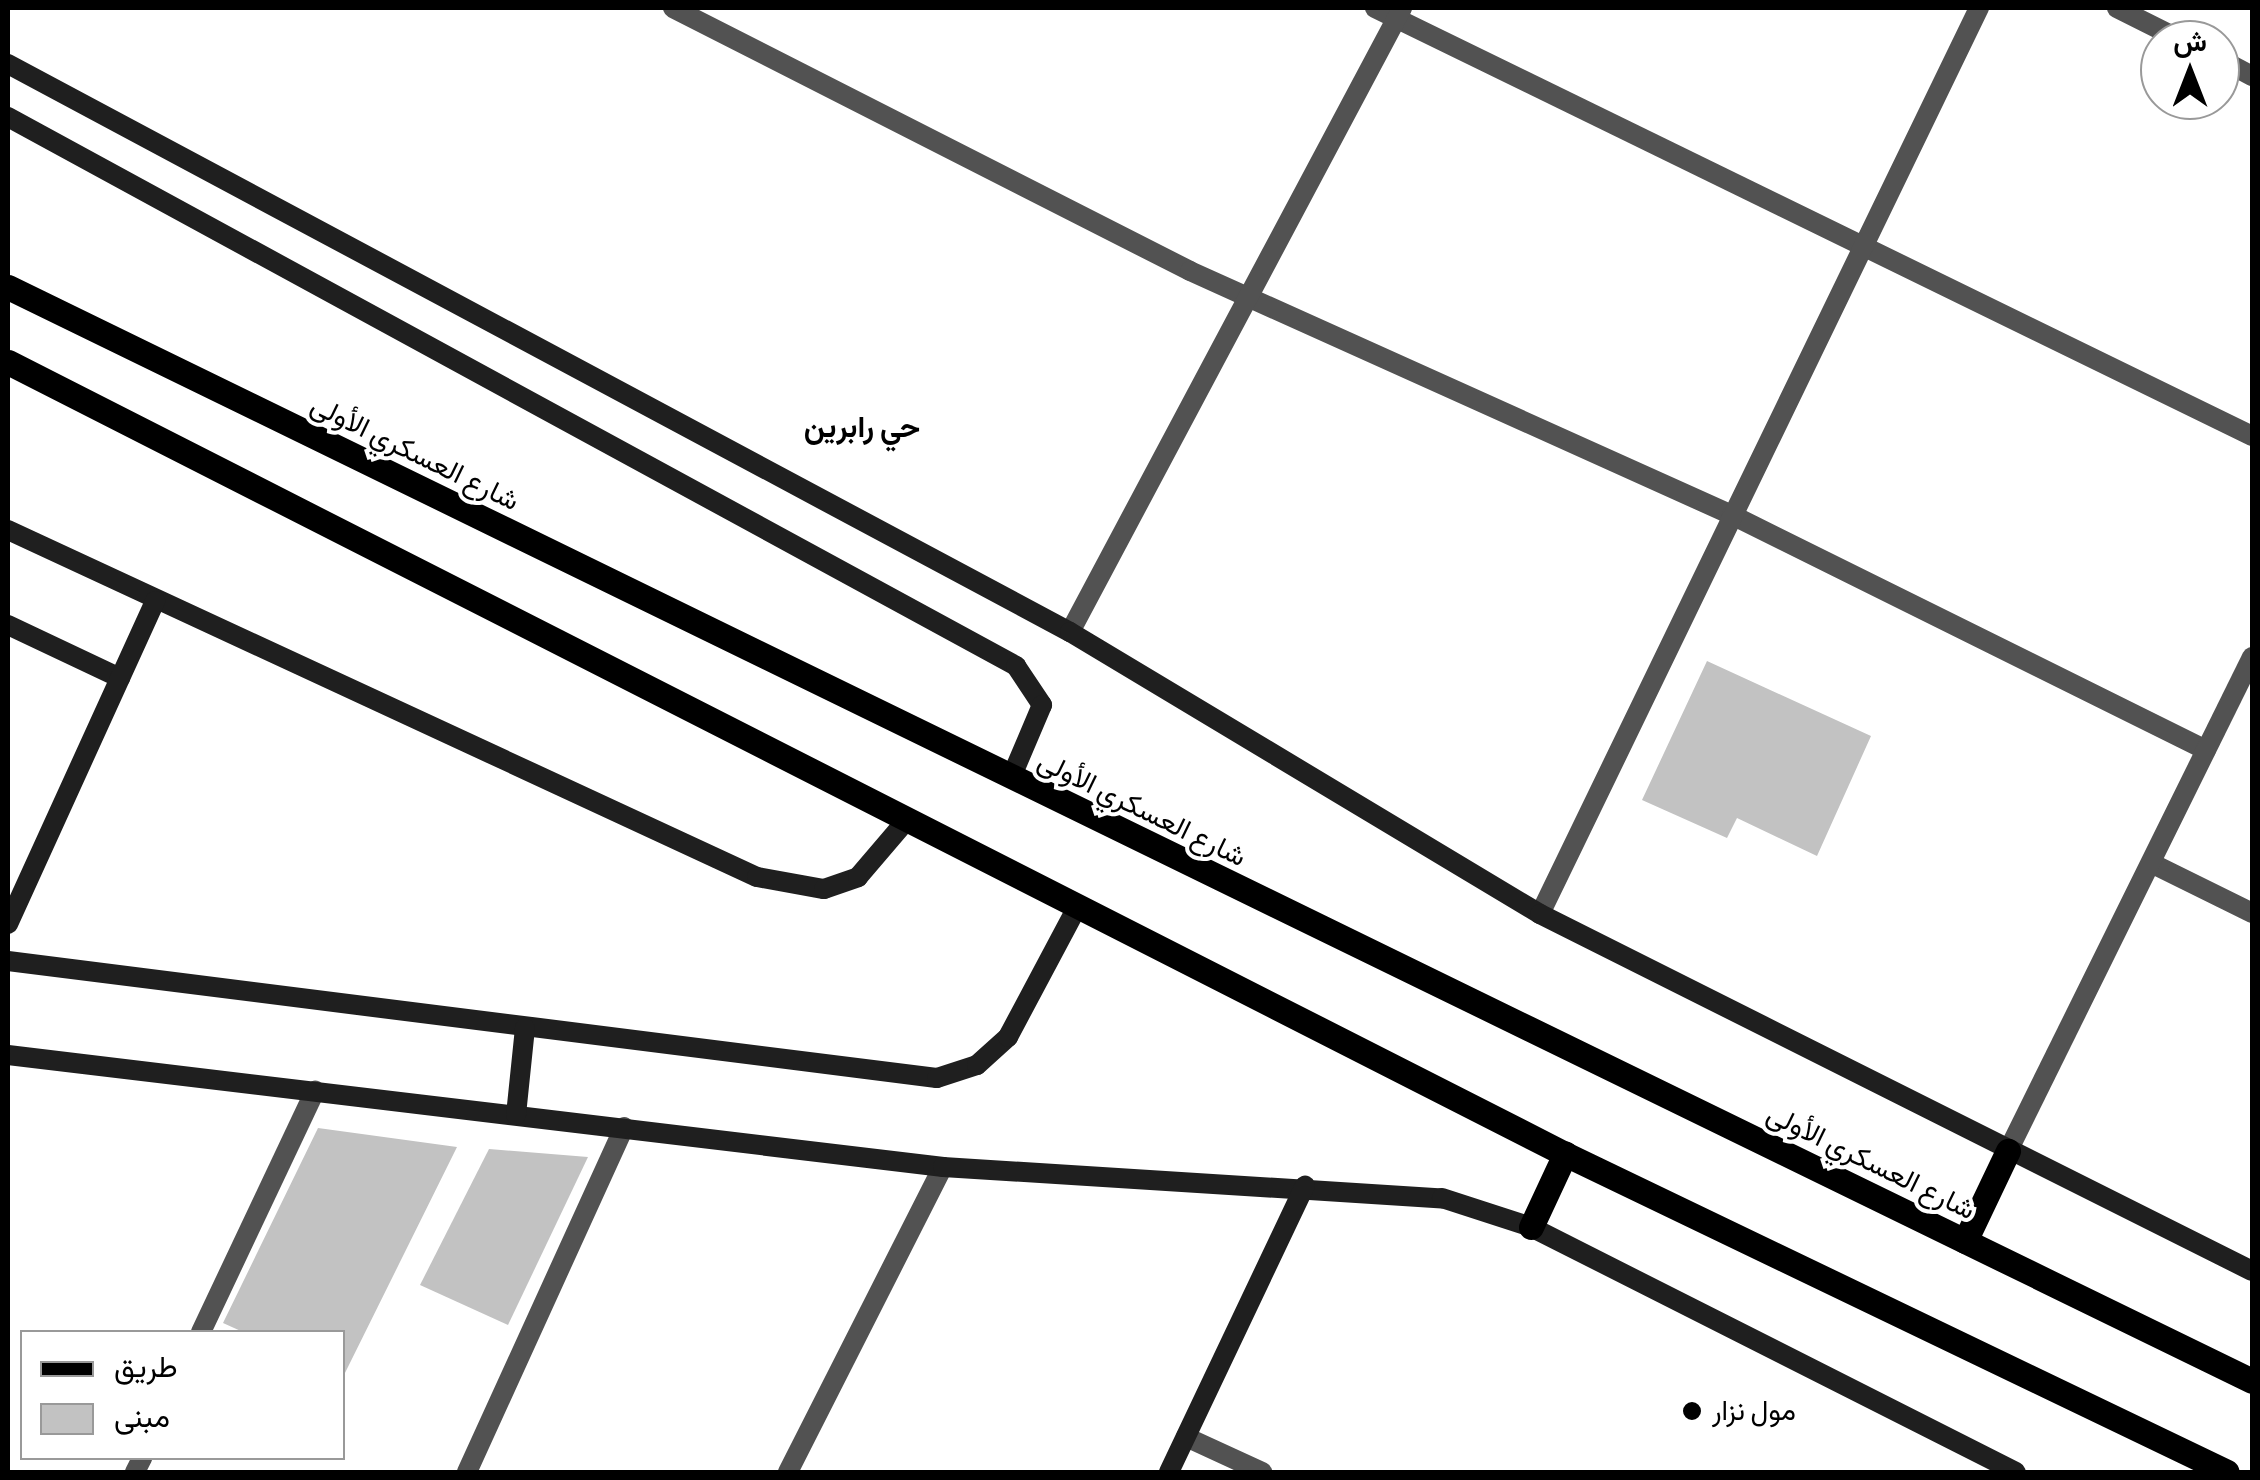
<!DOCTYPE html>
<meta charset="utf-8">
<style>
body{margin:0}
#map{position:relative;width:2260px;height:1480px;overflow:hidden;background:#fff;font-family:"Source Sans 3",Vazirmatn,sans-serif}
div>[style]{position:absolute}
[style*='--x']{left:calc(var(--x)*1px);top:calc(var(--y)*1px);width:calc(var(--w)*1px);rotate:calc(var(--a)*1deg)}
.building>*{inset:0;background:#c2c2c2}
.street>*{height:20px;margin:-10px;padding:0 10px;transform-origin:10px;border-radius:10px;background:#525252}
.secondary>*{height:20px;margin:-10px;padding:0 10px;transform-origin:10px;border-radius:10px;background:#1f1f1f}
.primary>*{height:25px;margin:-12.5px;padding:0 12.5px;transform-origin:12.5px;border-radius:12.5px;background:#000}
.dots>*{width:28px;height:28px;translate:-50% -50%;box-sizing:border-box;border:5px solid #fff;border-radius:50%}
span{translate:-50% -50%;white-space:nowrap;text-align:center;line-height:1.15;-webkit-text-stroke:8px #fff;paint-order:stroke}
.street-label{font-size:28px;color:#000}
.poi-label{font-size:28px;color:#000}
.left{translate:0 -50%;text-align:left}
.neighbourhood-label{font-size:30px;color:#000;font-weight:700}
.frame{position:absolute;inset:0;border:10px solid #000;pointer-events:none}
.legend{position:absolute;left:20px;top:1330px;width:325px;height:130px;box-sizing:border-box;background:#fff;border:2px solid #999;margin:0;padding:12px 18px;list-style:none;font-size:30px;color:#000}
.legend li{display:flex;align-items:center;gap:20px;height:50px}
.legend b{width:50px;border:2px solid #999}
.north{position:absolute;left:2140px;top:20px;width:100px;height:100px;box-sizing:border-box;background:#fff;border:2px solid #999;border-radius:50%;rotate:0deg;font-size:28px;font-weight:700;line-height:40px;text-align:center;color:#000}
.north::after{content:'';display:block;margin:auto;width:35px;height:45px;background:#000;clip-path:polygon(50% 0,100% 100%,50% 72%,0 100%)}
</style>
<div id="map">
<div class="building">
<i style="clip-path:polygon(1707px 661px,1871px 736px,1817px 856px,1737px 818px,1727px 838px,1642px 800px)"></i>
<i style="clip-path:polygon(318px 1128px,457px 1147px,342px 1379px,342px 1332px,243px 1332px,223px 1323px)"></i>
<i style="clip-path:polygon(489px 1149px,588px 1157px,508px 1325px,420px 1285px)"></i>
</div>
<div class="street">
<i style="--x:673;--y:8;--w:580;--a:26.96"></i>
<i style="--x:1190;--y:271;--w:594;--a:24.24"></i>
<i style="--x:1732;--y:515;--w:529;--a:26.37"></i>
<i style="--x:1375;--y:8;--w:976;--a:26.01"></i>
<i style="--x:2117;--y:8;--w:72;--a:26.6"></i>
<i style="--x:2220;--y:59;--w:36;--a:28"></i>
<i style="--x:1070;--y:632;--w:707;--a:-61.98"></i>
<i style="--x:2151;--y:863;--w:113;--a:26.3"></i>
<i style="--x:1540;--y:914;--w:1007;--a:-64.15"></i>
<i style="--x:2008;--y:1151;--w:551;--a:-63.71"></i>
<i style="--x:201;--y:1332;--w:267;--a:-64.7"></i>
<i style="--x:1186;--y:1437;--w:84;--a:24.7"></i>
<i style="--x:135;--y:1472;--w:16;--a:-63"></i>
<i style="--x:467;--y:1472;--w:379;--a:-65.5"></i>
<i style="--x:788;--y:1472;--w:342;--a:-63.1"></i>
</div>
<div class="secondary">
<i style="--x:8;--y:64;--w:1204;--a:28.14"></i>
<i style="--x:1070;--y:632;--w:548;--a:30.96"></i>
<i style="--x:1540;--y:914;--w:796;--a:26.63"></i>
<i style="--x:8;--y:117;--w:1148;--a:28.57"></i>
<i style="--x:1016;--y:666;--w:47;--a:56.3"></i>
<i style="--x:1042;--y:705;--w:79;--a:113"></i>
<i style="--x:8;--y:530;--w:825;--a:24.86"></i>
<i style="--x:757;--y:877;--w:68;--a:10.2"></i>
<i style="--x:824;--y:889;--w:36;--a:-19"></i>
<i style="--x:858;--y:877;--w:72;--a:-49.5"></i>
<i style="--x:8;--y:625;--w:124;--a:25.3"></i>
<i style="--x:8;--y:924;--w:355;--a:-65.5"></i>
<i style="--x:8;--y:961;--w:936;--a:7.18"></i>
<i style="--x:937;--y:1078;--w:42;--a:-18"></i>
<i style="--x:977;--y:1065;--w:42;--a:-42.1"></i>
<i style="--x:1008;--y:1037;--w:147;--a:-62"></i>
<i style="--x:8;--y:1055;--w:942;--a:6.83"></i>
<i style="--x:943;--y:1167;--w:500;--a:3.6"></i>
<i style="--x:1442;--y:1198;--w:94;--a:18"></i>
<i style="--x:1531;--y:1227;--w:543;--a:26.8"></i>
<i style="--x:516;--y:1115;--w:87;--a:-84.1"></i>
<i style="--x:1169;--y:1472;--w:317;--a:-64.6"></i>
</div>
<div class="primary">
<i style="--x:8;--y:287;--w:2496;--a:25.99"></i>
<i style="--x:8;--y:362;--w:1747;--a:26.96"></i>
<i style="--x:1565;--y:1154;--w:734;--a:25.66"></i>
<i style="--x:1531;--y:1227;--w:81;--a:-65"></i>
<i style="--x:1965;--y:1241;--w:100;--a:-64.5"></i>
</div>
<div class="dots">
<i style="left:1692px;top:1411px;background:#000"></i>
</div>
<div class="street-label">
<span style="left:415px;top:453px;rotate:26deg">شارع العسكري الأولى</span>
<span style="left:1142px;top:809px;rotate:26deg">شارع العسكري الأولى</span>
<span style="left:1871px;top:1162px;rotate:26deg">شارع العسكري الأولى</span>
</div>
<div class="poi-label">
<span class="left" style="left:1712px;top:1411px">مول نزار</span>
</div>
<div class="neighbourhood-label">
<span style="left:862px;top:428px">حي رابرين</span>
</div>
<div class="frame"></div>
<ul class="legend">
<li><b style="height:12px;background:#000"></b>طريق</li>
<li><b style="height:28px;background:#c2c2c2"></b>مبنى</li>
</ul>
<div class="north">ش</div>
</div>
